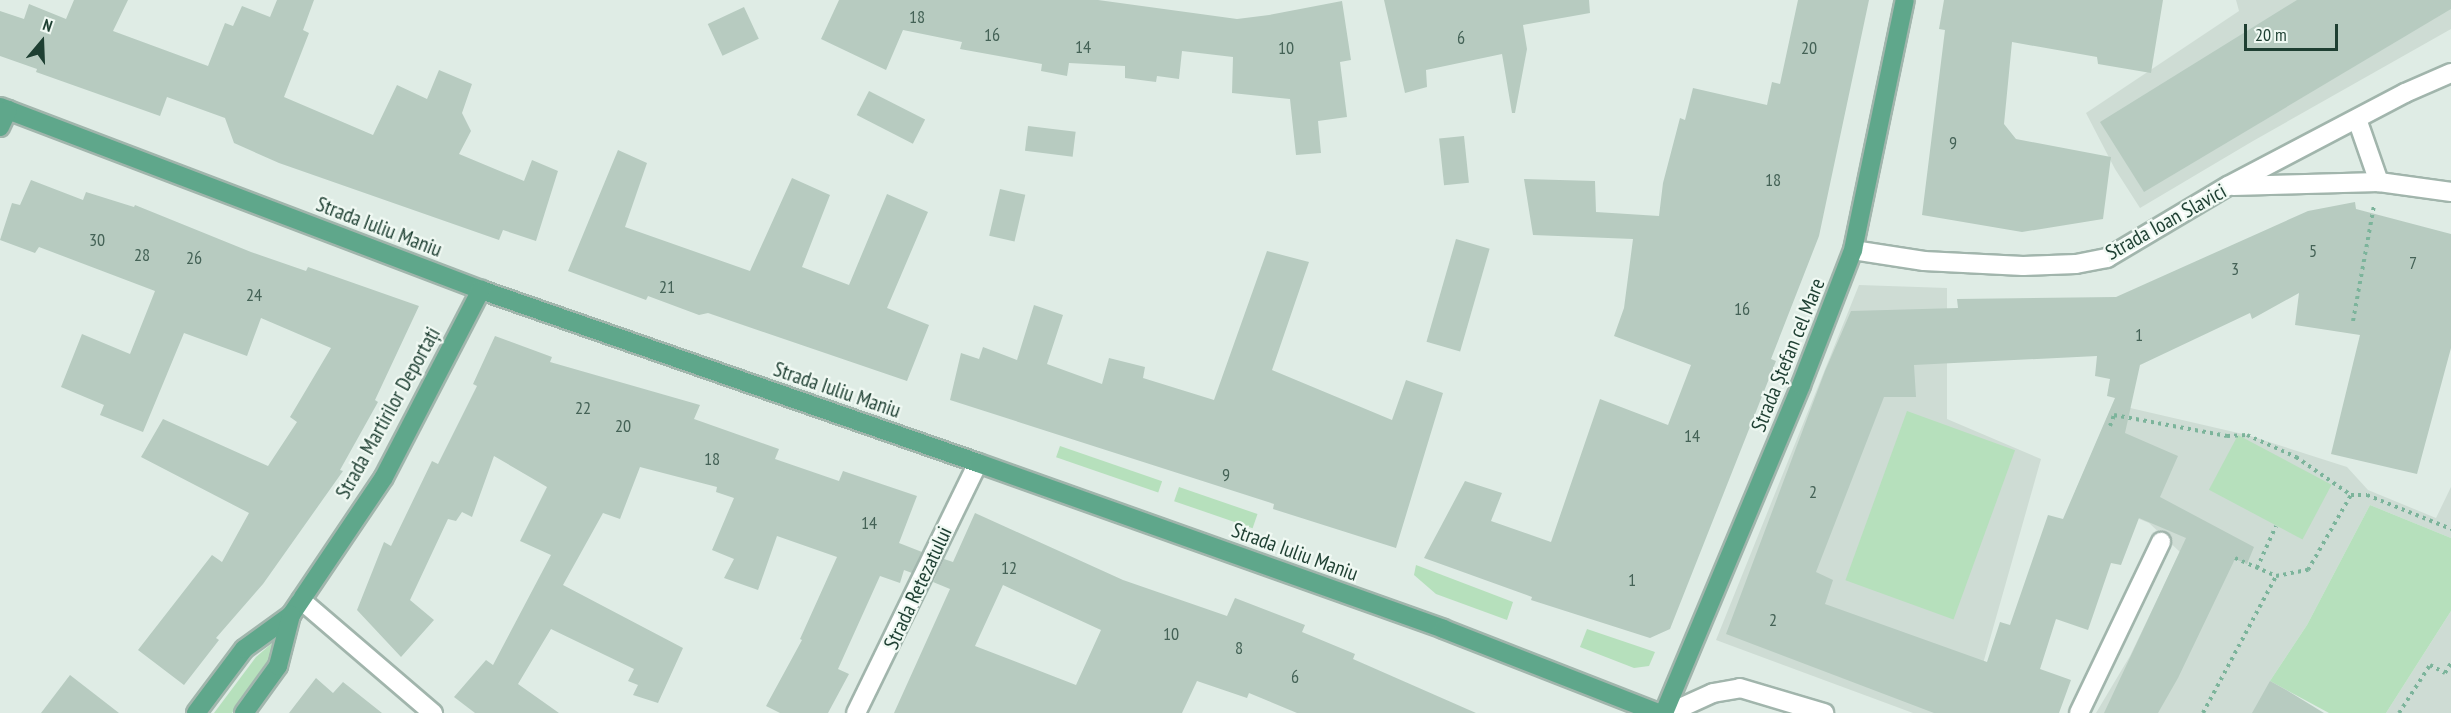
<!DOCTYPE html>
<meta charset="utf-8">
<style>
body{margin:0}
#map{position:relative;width:2451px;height:713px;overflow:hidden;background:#dfece5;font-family:"PT Sans Narrow",sans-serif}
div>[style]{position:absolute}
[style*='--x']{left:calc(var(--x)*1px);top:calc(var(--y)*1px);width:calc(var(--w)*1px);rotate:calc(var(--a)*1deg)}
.built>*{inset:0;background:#cedcd4}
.green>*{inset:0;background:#b6e0bc;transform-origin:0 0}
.building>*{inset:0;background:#b7cbc0;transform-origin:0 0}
.path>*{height:4px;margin-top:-2px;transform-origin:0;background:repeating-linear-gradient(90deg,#7cb49b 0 3px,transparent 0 7.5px)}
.roads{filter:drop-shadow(2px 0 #a1b5ac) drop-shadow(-2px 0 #a1b5ac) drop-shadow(0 2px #a1b5ac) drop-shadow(0 -2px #a1b5ac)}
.minor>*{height:18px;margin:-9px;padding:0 9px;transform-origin:9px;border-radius:9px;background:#fff}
.major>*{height:18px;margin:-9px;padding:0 9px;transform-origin:9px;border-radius:9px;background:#5fa78b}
span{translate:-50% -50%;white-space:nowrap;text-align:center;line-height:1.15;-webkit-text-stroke:4.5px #f0f9f3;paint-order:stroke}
.number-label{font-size:18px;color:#446256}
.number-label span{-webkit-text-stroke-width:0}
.street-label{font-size:21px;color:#1e3f32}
.north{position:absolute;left:12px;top:12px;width:60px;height:60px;-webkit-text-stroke:4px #f0f9f3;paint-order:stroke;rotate:19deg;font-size:16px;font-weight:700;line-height:24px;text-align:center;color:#1e3f32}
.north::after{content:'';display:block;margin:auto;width:21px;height:27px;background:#1e3f32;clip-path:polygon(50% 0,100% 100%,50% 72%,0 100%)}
.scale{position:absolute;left:2244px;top:24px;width:94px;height:27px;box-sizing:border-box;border:3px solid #1e3f32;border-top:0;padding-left:8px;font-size:18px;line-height:21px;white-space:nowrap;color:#1e3f32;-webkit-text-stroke:4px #f0f9f3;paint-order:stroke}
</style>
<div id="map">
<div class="built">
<i style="clip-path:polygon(2236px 0,2451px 0,2451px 29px,2253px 141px,2140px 208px,2115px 169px,2086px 113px,2239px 11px)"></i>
<i style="clip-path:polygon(1859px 285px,1947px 288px,1947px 419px,2041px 459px,1969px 713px,1913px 713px,1716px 640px)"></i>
<i style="clip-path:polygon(2113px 404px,2247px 435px,2347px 467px,2368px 490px,2436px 518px,2451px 487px,2451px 538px,2370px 505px,2307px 625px,2270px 681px,2288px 691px,2275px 713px,2096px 713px,2130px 656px,2180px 552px,2149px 523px,2075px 492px)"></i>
<i style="clip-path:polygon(2451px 611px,2451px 713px,2386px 713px)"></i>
</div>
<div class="green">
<i style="left:1907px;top:411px;width:115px;height:180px;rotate:20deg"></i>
<i style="left:2238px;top:435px;width:106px;height:62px;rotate:28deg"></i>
<i style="left:1060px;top:446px;width:108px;height:12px;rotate:19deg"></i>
<i style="left:1179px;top:487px;width:83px;height:15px;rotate:19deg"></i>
<i style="clip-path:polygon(2370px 505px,2451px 538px,2451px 611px,2386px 713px,2329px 713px,2270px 681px,2307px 625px)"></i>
<i style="clip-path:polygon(1416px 565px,1513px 602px,1507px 620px,1436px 594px,1414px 575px)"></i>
<i style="clip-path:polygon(1587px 629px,1655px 652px,1649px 666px,1634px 668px,1580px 647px)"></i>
<i style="clip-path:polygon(278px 638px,269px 664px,232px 713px,214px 713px,256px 657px)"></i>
</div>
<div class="building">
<i style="clip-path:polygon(74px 0,128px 0,113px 31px,208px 66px,225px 23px,233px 26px,242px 6px,270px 17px,277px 0,314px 0,303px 30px,309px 33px,284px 97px,373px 135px,397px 85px,427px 99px,439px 70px,472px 84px,462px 113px,471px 131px,459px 154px,524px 181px,532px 160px,558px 171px,536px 241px,503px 230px,499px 240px,279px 163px,234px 143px,225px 118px,167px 97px,160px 116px,36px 72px,37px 69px,0 56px,0 11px,24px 19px,29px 4px,66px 19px)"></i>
<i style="clip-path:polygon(839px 0,1098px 0,1237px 19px,1269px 15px,1342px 1px,1351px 60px,1340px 62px,1347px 117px,1318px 121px,1321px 153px,1296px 155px,1290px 99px,1232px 93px,1233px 57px,1182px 51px,1179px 79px,1157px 76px,1156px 82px,1125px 78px,1125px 66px,1069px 63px,1067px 76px,1041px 71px,1042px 64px,960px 49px,962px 42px,903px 30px,886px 70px,821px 39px)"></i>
<i style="clip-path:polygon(1384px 0,1589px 0,1590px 13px,1523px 25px,1527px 49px,1515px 113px,1512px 113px,1502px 54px,1426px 70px,1427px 87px,1405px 93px)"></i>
<i style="clip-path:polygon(1798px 0,1869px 0,1819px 236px,1771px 359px,1776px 361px,1670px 629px,1650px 638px,1531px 600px,1532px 597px,1424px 558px,1465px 481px,1502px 493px,1491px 521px,1551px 542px,1600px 399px,1668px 425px,1691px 365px,1614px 336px,1624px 308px,1633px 239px,1533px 235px,1524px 179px,1595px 181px,1596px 212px,1659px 216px,1663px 183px,1680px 118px,1685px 120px,1693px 88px,1767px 105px,1772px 82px,1780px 84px)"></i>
<i style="clip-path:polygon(1944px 0,2163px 0,2151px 73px,2098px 64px,2097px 57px,2012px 42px,2004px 124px,2016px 139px,2111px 157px,2103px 219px,2022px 232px,1922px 215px,1945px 30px,1939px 29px)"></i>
<i style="clip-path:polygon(2297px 0,2451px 0,2451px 9px,2144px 192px,2100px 122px)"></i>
<i style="left:744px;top:7px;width:35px;height:40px;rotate:65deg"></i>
<i style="left:869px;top:91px;width:63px;height:27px;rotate:27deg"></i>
<i style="left:1028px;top:126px;width:48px;height:25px;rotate:7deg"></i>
<i style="left:1464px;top:136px;width:47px;height:25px;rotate:84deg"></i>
<i style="clip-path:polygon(618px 150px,647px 163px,625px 227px,750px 271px,792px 178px,830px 195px,802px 267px,849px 285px,887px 194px,928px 212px,887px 308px,929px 325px,907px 381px,708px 313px,699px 315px,648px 296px,646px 300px,568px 271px)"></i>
<i style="clip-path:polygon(31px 180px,83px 200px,86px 192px,134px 207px,135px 205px,251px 252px,306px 271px,308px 267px,419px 306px,375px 400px,378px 402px,340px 470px,343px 471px,263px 584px,216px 638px,219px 640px,184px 685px,138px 650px,212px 555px,222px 562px,249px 513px,141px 457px,163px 419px,268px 466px,297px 422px,290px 417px,331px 348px,261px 318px,247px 356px,184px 333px,143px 432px,100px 415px,104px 405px,61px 387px,82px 334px,130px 354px,155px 291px,39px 247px,35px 253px,0 240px,12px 203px,20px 205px)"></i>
<i style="left:1000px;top:189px;width:26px;height:48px;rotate:13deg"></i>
<i style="clip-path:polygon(evenodd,2355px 202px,2356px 209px,2451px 234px,2451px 348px,2417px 474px,2331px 454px,2360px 335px,2295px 325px,2299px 293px,2252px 319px,2250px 313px,2140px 365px,2125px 433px,2178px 456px,2160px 497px,2254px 547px,2247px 564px,2235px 559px,2178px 678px,2158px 713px,2104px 713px,2186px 538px,2139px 518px,2121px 565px,2111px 563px,2088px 630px,2056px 619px,2040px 669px,2071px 680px,2059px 713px,1934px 713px,1726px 634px,1825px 371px,1851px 311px,1958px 308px,1957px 299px,2116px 297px,2308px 211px,2355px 202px,2097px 356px,2095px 376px,2110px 379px,2107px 396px,2115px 398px,2063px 519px,2048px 515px,2010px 625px,2000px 622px,1987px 662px,1825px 604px,1833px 580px,1816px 572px,1884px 397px,1916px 397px,1914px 365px,2097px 356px)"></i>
<i style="left:1456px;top:239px;width:35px;height:107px;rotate:16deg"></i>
<i style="clip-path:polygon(1267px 251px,1309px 262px,1272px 370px,1392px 420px,1406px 380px,1443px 393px,1396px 548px,1273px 509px,1274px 504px,950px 400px,961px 353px,979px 359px,983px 347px,1017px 360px,1034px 305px,1063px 315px,1047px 364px,1102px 384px,1109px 358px,1145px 367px,1143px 378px,1214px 400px)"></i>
<i style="clip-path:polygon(495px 336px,552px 357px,550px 362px,700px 405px,694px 419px,779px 449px,775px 459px,839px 481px,843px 471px,917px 496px,899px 543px,922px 552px,912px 573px,904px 570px,900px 583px,880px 576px,838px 669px,849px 674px,828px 713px,780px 713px,766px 706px,802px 640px,800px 639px,837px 557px,777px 536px,758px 590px,724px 578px,734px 559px,712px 550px,734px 498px,716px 492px,717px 487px,640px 467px,620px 519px,603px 513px,563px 585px,683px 648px,658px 703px,633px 695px,638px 685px,628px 681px,634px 669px,551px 629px,518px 684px,559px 713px,475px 713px,454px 697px,486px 660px,493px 665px,551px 555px,520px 541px,547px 487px,494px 456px,472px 517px,462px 512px,456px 521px,448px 519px,410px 600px,434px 620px,401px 657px,357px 610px,384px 542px,391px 546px,432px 461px,438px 464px,477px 386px,473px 384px)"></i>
<i style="clip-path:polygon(evenodd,975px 513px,1123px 580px,1227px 616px,1235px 598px,1305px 625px,1302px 632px,1355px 654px,1353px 659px,1476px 713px,1297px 713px,1249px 693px,1247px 698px,1197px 681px,1182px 713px,894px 713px,950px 589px,933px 582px,944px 559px,953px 562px,975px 513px,1003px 585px,1101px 630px,1076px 685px,975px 646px,1003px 585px)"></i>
<i style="clip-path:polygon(70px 675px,119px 713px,41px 713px)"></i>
<i style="clip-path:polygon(316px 678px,333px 693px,343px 682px,382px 713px,289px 713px)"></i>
<i style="clip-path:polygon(2270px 681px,2288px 691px,2324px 713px,2252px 713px)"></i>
</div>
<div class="path">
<i style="--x:2353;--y:321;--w:117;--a:-79.7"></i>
<i style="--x:2110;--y:426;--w:12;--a:-70"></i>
<i style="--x:2114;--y:415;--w:115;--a:10.5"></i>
<i style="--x:2227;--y:436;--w:20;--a:-3"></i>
<i style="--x:2247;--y:435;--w:54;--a:24.2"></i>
<i style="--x:2296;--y:457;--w:67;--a:34.6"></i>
<i style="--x:2235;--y:558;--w:45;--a:23.7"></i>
<i style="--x:2257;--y:568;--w:46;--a:-65.7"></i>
<i style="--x:2203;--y:713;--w:155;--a:-61.9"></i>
<i style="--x:2276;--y:576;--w:33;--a:-11"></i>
<i style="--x:2308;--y:570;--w:86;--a:-60.2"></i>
<i style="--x:2351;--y:495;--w:16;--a:0"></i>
<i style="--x:2367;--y:495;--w:91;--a:22"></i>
<i style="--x:2399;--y:713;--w:57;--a:-57.1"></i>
<i style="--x:2430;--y:665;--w:17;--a:28"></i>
<i style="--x:2445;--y:673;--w:12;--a:-59"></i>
</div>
<div class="roads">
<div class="minor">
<i style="--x:2357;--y:119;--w:67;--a:70.8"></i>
<i style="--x:2233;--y:186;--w:146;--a:-1.6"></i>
<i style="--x:2379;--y:182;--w:73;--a:7.9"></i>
<i style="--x:1853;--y:250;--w:72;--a:8.8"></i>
<i style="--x:1924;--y:261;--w:99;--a:2.9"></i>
<i style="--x:2023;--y:266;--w:53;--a:-2.2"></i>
<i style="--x:2076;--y:264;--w:32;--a:-11"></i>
<i style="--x:2107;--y:258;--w:141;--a:-30.8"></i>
<i style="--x:2228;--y:186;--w:200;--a:-27.7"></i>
<i style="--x:2405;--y:93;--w:50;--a:-23.5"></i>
<i style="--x:301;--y:600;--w:174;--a:40.6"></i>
<i style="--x:856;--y:713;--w:278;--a:-64"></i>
<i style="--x:1669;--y:713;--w:48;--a:-24.4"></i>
<i style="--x:1713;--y:693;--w:27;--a:-10"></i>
<i style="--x:1740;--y:688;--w:88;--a:16.6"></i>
<i style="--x:2079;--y:713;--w:190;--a:-64.4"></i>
</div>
<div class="major">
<i style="--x:0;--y:107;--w:515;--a:20.83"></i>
<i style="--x:481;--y:290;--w:526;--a:19.19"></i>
<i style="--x:978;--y:463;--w:494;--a:19.6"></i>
<i style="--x:1443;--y:629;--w:232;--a:21.3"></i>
<i style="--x:0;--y:127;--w:19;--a:-65"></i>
<i style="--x:196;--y:713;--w:80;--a:-53.1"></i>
<i style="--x:244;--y:649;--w:58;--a:-35.9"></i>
<i style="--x:291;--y:615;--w:166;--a:-56"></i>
<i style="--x:384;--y:477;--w:211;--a:-62.6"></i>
<i style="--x:244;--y:713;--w:58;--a:-54.1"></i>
<i style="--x:278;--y:666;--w:53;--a:-75.7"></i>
<i style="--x:1664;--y:713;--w:355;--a:-67.3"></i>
<i style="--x:1801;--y:385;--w:145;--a:-68.9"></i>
<i style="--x:1853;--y:250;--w:255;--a:-78.3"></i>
</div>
</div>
<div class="number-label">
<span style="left:917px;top:17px">18</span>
<span style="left:992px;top:35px">16</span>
<span style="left:1461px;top:38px">6</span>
<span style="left:1083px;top:47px">14</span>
<span style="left:1286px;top:48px">10</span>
<span style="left:1809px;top:48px">20</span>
<span style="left:1953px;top:143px">9</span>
<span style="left:1773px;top:180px">18</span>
<span style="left:97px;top:240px">30</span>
<span style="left:2313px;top:251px">5</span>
<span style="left:142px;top:255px">28</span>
<span style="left:194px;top:258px">26</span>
<span style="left:2413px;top:263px">7</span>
<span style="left:2235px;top:269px">3</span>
<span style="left:667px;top:287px">21</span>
<span style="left:254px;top:295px">24</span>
<span style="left:1742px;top:309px">16</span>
<span style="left:2139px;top:335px">1</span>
<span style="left:583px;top:408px">22</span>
<span style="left:623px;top:426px">20</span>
<span style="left:1692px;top:436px">14</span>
<span style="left:712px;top:459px">18</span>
<span style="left:1226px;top:475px">9</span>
<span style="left:1813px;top:492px">2</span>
<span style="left:869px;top:523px">14</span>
<span style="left:1009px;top:568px">12</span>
<span style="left:1632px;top:580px">1</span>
<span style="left:1773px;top:620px">2</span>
<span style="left:1171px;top:634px">10</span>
<span style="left:1239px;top:648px">8</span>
<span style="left:1295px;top:677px">6</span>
</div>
<div class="street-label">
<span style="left:2166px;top:222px;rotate:-29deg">Strada Ioan Slavici</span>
<span style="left:379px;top:227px;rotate:21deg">Strada Iuliu Maniu</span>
<span style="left:1788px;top:355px;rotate:-68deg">Strada Ștefan cel Mare</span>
<span style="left:837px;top:390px;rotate:19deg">Strada Iuliu Maniu</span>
<span style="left:388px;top:413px;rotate:-61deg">Strada Martirilor Deportați</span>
<span style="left:1295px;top:552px;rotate:20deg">Strada Iuliu Maniu</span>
<span style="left:918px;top:588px;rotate:-65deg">Strada Retezatului</span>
</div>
<div class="north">N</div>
<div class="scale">20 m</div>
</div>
